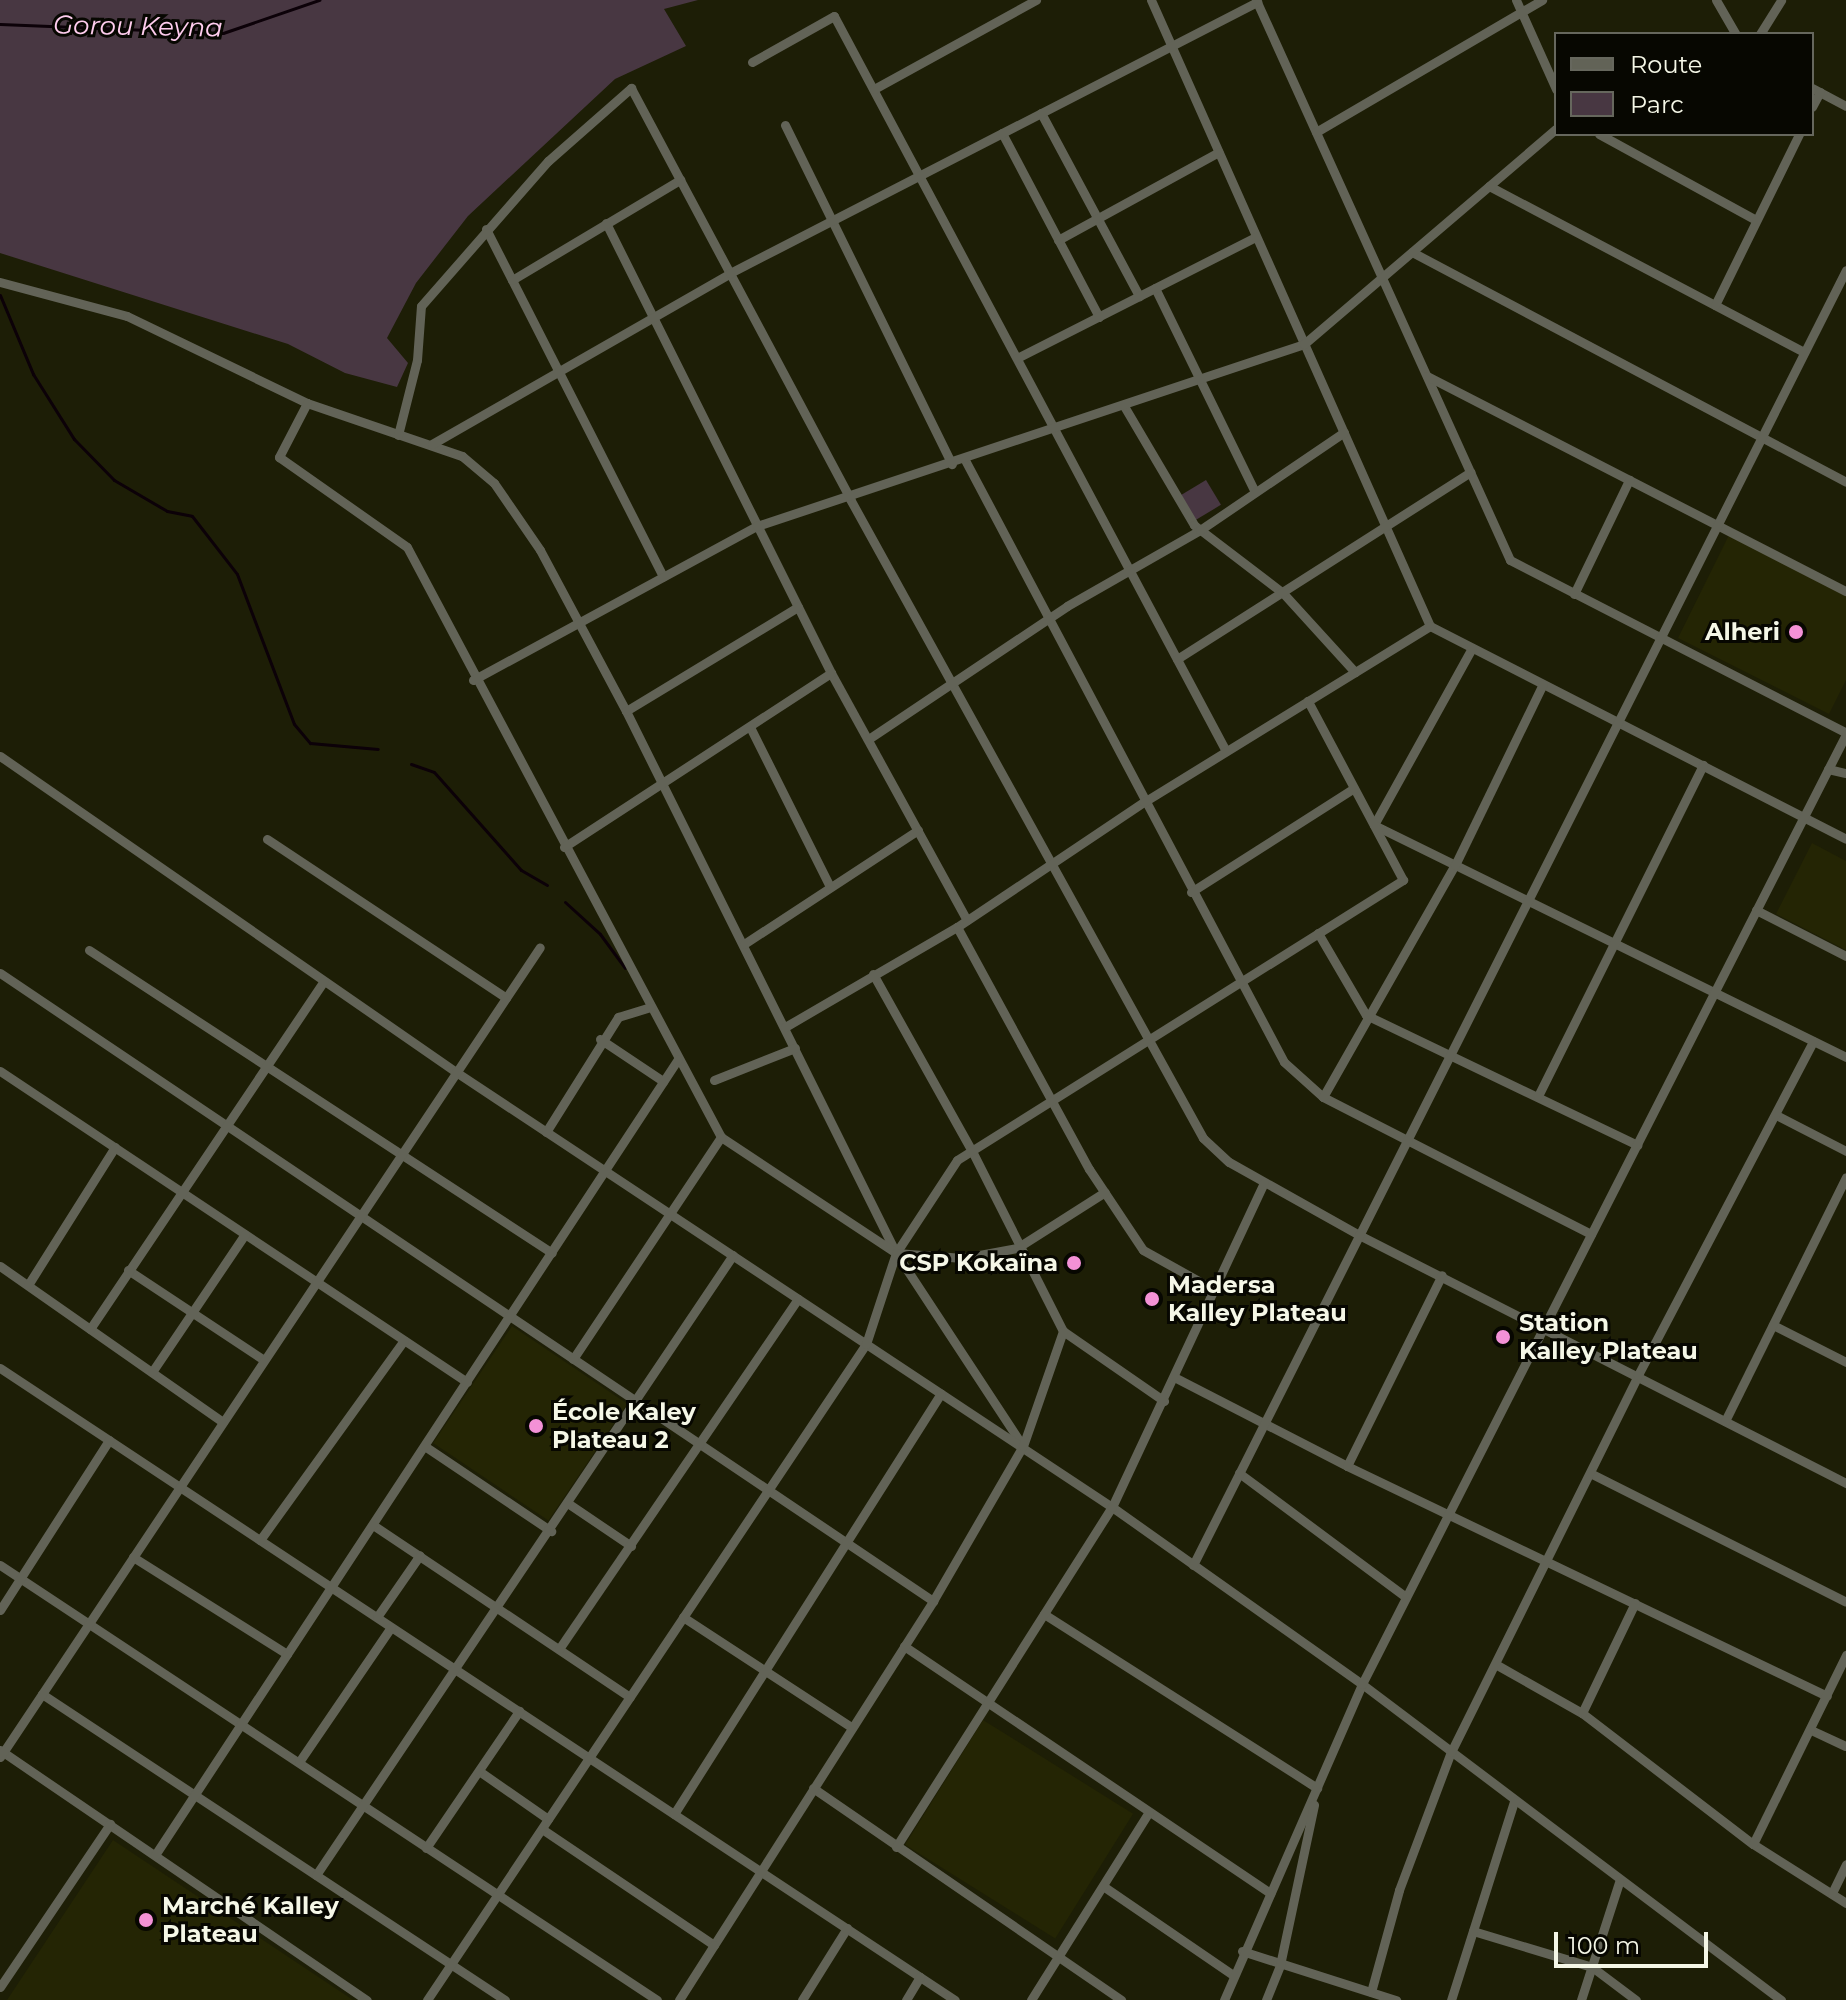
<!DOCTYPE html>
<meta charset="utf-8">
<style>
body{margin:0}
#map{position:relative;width:1846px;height:2000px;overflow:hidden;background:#1d1e06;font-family:Montserrat,sans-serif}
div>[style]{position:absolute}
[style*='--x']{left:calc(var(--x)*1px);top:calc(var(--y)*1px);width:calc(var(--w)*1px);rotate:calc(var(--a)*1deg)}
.built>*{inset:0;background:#242504;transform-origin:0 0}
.green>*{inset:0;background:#483742;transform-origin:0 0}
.stream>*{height:3px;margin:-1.5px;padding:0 1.5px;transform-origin:1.5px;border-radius:1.5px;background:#0c0108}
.street>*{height:9px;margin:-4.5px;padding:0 4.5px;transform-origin:4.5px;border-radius:4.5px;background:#626357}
.dots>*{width:22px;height:22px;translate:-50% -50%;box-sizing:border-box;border:4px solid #070701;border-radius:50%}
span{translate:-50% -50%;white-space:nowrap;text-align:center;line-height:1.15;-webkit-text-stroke:6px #070701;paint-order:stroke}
.poi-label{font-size:24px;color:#f5f7e7;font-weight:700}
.right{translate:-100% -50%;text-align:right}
.left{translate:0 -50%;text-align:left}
.water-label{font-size:26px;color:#ffcdee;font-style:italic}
.legend{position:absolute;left:1554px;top:32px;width:260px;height:104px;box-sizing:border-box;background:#070701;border:2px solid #66675d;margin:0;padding:10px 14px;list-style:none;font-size:24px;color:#f5f7e7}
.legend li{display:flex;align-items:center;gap:16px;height:40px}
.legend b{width:40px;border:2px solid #66675d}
.scale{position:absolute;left:1554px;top:1932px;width:154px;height:36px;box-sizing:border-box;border:4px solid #f5f7e7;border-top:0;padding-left:10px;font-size:24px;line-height:28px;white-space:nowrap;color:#f5f7e7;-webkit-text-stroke:6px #070701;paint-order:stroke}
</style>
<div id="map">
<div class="built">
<i style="clip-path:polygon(1729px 535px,1846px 594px,1846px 680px,1829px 714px,1678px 638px)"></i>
<i style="clip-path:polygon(1812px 843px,1846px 861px,1846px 950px,1776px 914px)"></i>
<i style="left:512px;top:1326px;width:139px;height:141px;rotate:34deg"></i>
<i style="left:983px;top:1720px;width:177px;height:147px;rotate:32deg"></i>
<i style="clip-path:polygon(113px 1840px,353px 2000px,7px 2000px)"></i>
</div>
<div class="green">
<i style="clip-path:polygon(0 0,698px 0,664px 9px,686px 46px,615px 79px,468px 216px,416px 283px,387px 338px,408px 363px,397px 387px,345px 373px,288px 344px,0 253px)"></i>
<i style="left:1206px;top:480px;width:29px;height:30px;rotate:59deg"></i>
</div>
<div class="stream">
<i style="--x:0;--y:24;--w:223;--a:2.3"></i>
<i style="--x:223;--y:33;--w:102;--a:-19"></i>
<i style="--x:0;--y:295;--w:86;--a:67.3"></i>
<i style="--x:33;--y:374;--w:77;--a:57.8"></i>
<i style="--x:74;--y:439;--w:57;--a:45.7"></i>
<i style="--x:114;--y:480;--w:61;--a:30.3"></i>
<i style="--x:167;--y:511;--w:25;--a:11"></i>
<i style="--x:192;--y:516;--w:73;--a:52.2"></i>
<i style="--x:237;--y:574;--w:160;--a:69.2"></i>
<i style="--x:294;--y:724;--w:25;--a:50"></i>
<i style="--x:310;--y:743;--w:68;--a:5"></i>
<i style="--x:411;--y:764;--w:24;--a:19"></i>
<i style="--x:434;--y:772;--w:131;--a:48.4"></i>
<i style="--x:521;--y:870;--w:30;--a:30"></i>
<i style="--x:565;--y:902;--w:47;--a:42.4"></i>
<i style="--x:600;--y:934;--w:42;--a:53.7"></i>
</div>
<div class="street">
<i style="--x:1151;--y:0;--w:685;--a:65.98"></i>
<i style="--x:1430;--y:626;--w:467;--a:27.1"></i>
<i style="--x:1256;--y:0;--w:615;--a:65.6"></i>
<i style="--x:1510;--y:560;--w:378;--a:27.2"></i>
<i style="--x:1516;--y:0;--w:98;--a:65.8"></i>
<i style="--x:1716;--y:0;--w:39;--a:60"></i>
<i style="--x:1760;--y:34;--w:40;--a:-58"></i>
<i style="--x:752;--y:62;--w:94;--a:-29.3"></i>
<i style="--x:834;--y:16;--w:833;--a:61.93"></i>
<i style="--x:1812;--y:88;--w:38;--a:28"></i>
<i style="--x:874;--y:89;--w:185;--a:-28.8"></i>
<i style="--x:1812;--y:107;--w:17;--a:-62"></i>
<i style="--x:1041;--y:113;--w:208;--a:61.8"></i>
<i style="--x:785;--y:125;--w:378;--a:63.8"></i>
<i style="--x:1316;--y:132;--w:262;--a:-30.3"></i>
<i style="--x:1002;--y:133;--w:208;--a:62.2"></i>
<i style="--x:1599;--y:134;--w:179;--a:28.7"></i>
<i style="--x:1489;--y:186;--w:356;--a:27.8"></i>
<i style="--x:606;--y:223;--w:503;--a:63.43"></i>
<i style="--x:831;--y:673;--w:282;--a:61.2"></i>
<i style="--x:486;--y:229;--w:390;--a:63"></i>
<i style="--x:1058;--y:240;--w:183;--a:-28.7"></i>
<i style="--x:1412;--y:252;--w:491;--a:27.9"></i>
<i style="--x:512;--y:280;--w:196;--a:-30.8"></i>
<i style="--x:0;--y:282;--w:131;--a:15"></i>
<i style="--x:127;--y:316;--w:200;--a:25.8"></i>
<i style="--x:307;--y:403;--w:164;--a:18.9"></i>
<i style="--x:462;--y:456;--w:42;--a:40.2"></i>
<i style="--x:494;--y:483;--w:81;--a:55.5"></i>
<i style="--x:540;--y:550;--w:183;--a:61.9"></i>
<i style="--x:626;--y:711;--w:606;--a:63.52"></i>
<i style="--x:896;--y:1253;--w:226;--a:56.7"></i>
<i style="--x:1155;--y:288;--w:227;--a:63.9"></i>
<i style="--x:1715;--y:305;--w:191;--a:-63.8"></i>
<i style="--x:1017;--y:358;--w:268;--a:-26.9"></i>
<i style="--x:1427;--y:376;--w:471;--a:27.2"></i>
<i style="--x:307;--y:403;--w:61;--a:117.4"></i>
<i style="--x:279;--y:457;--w:156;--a:35.1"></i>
<i style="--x:407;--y:547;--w:668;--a:61.98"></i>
<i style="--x:721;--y:1137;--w:206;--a:33.5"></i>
<i style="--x:1124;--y:406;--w:138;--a:59.5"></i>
<i style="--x:1194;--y:525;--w:112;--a:37.4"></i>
<i style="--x:1283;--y:593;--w:107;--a:47.7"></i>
<i style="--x:398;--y:435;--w:77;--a:-75.8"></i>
<i style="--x:417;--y:360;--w:54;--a:-85.8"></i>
<i style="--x:421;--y:306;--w:193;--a:-48.8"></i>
<i style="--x:548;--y:161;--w:111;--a:-41.3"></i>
<i style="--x:631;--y:88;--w:466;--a:61.9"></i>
<i style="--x:850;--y:499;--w:730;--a:61.08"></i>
<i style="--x:1203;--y:1138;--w:35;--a:43"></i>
<i style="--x:1229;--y:1162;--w:149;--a:29.3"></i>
<i style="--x:1359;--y:1235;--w:547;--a:26.99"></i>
<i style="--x:432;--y:444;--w:344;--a:-29.8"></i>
<i style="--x:730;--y:273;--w:593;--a:-27.21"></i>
<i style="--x:965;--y:460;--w:681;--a:62.08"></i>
<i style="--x:1284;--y:1062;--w:52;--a:41.9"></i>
<i style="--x:1323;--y:1097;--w:301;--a:27.1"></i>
<i style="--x:1574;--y:594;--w:127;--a:-64.2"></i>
<i style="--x:1472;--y:648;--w:202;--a:119"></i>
<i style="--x:1374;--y:825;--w:526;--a:26.18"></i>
<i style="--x:1177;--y:659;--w:348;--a:-32.5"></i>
<i style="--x:473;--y:680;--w:323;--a:-28.5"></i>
<i style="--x:757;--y:526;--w:576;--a:-18.4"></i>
<i style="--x:1304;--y:344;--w:331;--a:-40.5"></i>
<i style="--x:626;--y:711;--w:201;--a:-31.2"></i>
<i style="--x:750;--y:727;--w:177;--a:63.4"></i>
<i style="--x:870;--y:738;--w:237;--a:-33.8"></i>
<i style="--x:1067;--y:606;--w:153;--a:-29.7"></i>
<i style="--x:1200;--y:530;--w:174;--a:-34.2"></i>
<i style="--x:0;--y:756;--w:555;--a:34.72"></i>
<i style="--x:456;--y:1072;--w:787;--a:33.55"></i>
<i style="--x:1112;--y:1507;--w:306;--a:35.3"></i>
<i style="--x:1362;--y:1684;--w:525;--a:37.02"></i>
<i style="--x:1828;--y:769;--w:18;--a:13"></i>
<i style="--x:267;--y:839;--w:287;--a:33.6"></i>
<i style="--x:564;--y:847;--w:319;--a:-33.1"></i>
<i style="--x:1191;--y:892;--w:193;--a:-32.5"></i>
<i style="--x:1756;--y:910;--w:101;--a:27.1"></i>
<i style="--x:957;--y:927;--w:276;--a:61.4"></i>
<i style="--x:1089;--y:1169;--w:97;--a:56.3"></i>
<i style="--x:1143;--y:1250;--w:82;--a:29.1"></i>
<i style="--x:1318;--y:933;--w:95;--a:59.7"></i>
<i style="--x:1366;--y:1015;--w:301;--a:25.6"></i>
<i style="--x:744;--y:944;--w:208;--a:-33.2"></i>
<i style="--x:89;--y:950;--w:553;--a:33.2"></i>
<i style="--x:0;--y:973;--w:1125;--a:33.94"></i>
<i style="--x:873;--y:974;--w:203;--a:60.8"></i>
<i style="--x:972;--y:1151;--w:202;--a:63.2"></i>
<i style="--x:1063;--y:1331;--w:123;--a:34.7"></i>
<i style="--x:785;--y:1027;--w:199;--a:-30.2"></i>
<i style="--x:957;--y:927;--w:225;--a:-33.8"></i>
<i style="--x:1144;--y:802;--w:336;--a:-31.6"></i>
<i style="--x:600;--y:1039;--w:76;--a:33.7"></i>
<i style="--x:0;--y:1071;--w:561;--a:33.66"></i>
<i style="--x:714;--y:1080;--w:87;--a:-21.6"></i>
<i style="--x:1538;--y:1096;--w:370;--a:-63.5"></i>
<i style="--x:1323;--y:1097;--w:267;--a:-60.4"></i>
<i style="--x:1455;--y:865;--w:201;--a:-64.1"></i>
<i style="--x:1776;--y:1115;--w:79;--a:27.2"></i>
<i style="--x:546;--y:1132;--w:136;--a:-57.9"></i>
<i style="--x:618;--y:1017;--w:34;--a:-17"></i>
<i style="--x:896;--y:1253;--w:111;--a:-56.7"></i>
<i style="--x:957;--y:1160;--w:527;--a:-32.12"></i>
<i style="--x:1403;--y:880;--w:203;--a:-118"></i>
<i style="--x:0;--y:1266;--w:272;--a:35"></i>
<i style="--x:128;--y:1270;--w:163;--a:33.5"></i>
<i style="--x:28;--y:1285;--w:163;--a:-57.8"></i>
<i style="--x:1773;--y:1325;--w:82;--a:26.9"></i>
<i style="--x:90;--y:1329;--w:419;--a:-56.1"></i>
<i style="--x:573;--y:1359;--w:267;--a:-56.3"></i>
<i style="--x:0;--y:1368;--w:1145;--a:33.5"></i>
<i style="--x:152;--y:1372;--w:166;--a:-56"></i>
<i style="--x:1176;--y:1378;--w:192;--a:27.2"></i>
<i style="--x:1347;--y:1466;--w:532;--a:25.6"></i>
<i style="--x:1725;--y:1421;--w:272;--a:-63.6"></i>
<i style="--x:426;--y:1447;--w:151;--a:33.9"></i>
<i style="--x:1347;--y:1466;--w:213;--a:-63.6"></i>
<i style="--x:1239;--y:1473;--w:208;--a:36.6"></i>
<i style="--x:1592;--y:1474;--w:284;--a:26.7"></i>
<i style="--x:569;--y:1504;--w:75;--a:34.1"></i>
<i style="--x:373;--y:1525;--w:309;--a:33.8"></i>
<i style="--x:260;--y:1540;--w:246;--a:-54.2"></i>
<i style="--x:133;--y:1557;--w:182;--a:32.2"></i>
<i style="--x:0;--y:1565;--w:788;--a:33.51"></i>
<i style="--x:1193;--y:1565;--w:1450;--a:-63.24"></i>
<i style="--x:0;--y:1610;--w:202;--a:-57.3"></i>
<i style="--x:1044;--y:1614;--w:324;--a:32.5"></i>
<i style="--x:377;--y:1617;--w:75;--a:-55.3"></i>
<i style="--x:683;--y:1617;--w:201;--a:33.2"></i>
<i style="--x:904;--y:1646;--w:442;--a:34"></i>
<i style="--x:559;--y:1649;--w:424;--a:-55.7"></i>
<i style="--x:1497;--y:1665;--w:98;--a:29.5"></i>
<i style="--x:1582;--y:1713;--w:215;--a:37.5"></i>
<i style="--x:1753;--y:1844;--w:110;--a:32.4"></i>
<i style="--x:42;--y:1694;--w:555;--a:33.46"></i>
<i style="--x:1582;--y:1713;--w:122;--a:-64.3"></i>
<i style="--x:1811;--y:1730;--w:38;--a:25"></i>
<i style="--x:0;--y:1750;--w:444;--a:34.3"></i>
<i style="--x:0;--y:1757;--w:973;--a:-56.31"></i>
<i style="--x:299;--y:1762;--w:163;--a:-55.7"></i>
<i style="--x:479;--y:1771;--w:84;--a:34.8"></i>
<i style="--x:813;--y:1788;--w:374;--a:34.5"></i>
<i style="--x:674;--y:1814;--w:498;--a:-57.6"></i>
<i style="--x:542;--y:1829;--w:207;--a:34"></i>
<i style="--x:714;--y:1945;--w:408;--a:-57.5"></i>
<i style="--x:933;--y:1601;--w:179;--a:-59.9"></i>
<i style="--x:1023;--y:1446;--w:122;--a:-70.8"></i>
<i style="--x:1753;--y:1844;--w:211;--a:-63.8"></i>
<i style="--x:896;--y:1847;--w:403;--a:-57.6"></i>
<i style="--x:1112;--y:1507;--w:358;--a:-64.9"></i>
<i style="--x:426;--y:1848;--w:166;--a:-55.8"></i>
<i style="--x:155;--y:1855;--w:952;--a:-56.69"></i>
<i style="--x:316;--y:1875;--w:747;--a:-56.08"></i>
<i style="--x:1103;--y:1886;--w:158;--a:34.4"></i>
<i style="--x:1832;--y:1893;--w:32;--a:-64"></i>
<i style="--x:1473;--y:1931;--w:124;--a:16.8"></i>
<i style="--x:1592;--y:1967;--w:55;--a:36.9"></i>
<i style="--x:1242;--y:1951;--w:162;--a:17.7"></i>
<i style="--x:0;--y:1987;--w:197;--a:-56"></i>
<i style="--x:1371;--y:1992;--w:106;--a:-74.6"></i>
<i style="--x:1399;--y:1890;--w:147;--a:-69.4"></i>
<i style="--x:1451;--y:1752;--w:421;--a:-63.6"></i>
<i style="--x:1638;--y:1375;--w:377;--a:-62.3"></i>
<i style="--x:427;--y:2000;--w:789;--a:-56.21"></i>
<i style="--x:866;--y:1344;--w:96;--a:-71.8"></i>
<i style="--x:896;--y:1253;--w:67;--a:4.3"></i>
<i style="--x:963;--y:1258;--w:55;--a:-10.5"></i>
<i style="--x:1017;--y:1248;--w:104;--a:-32.5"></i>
<i style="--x:679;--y:2000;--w:65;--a:-57.5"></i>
<i style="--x:802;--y:2000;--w:85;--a:-58"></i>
<i style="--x:906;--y:2000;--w:27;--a:-59"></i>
<i style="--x:1031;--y:2000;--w:222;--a:-57.9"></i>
<i style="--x:1224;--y:2000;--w:345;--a:-66.4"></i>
<i style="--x:1362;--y:1684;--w:1066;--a:-63"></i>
<i style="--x:1266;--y:2000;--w:38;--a:-68"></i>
<i style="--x:1280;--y:1965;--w:164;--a:-78"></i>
<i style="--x:1451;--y:2000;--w:209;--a:-72.4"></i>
<i style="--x:1581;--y:2000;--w:124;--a:-72.1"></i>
</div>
<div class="dots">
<i style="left:1796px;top:632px;background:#f391d6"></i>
<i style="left:1074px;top:1263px;background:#f391d6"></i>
<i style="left:1152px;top:1299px;background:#f391d6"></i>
<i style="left:1503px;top:1337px;background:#f391d6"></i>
<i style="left:536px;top:1426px;background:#f391d6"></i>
<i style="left:146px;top:1920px;background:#f391d6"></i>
</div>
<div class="poi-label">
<span class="right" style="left:1780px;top:632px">Alheri</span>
<span class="right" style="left:1058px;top:1263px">CSP Kokaïna</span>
<span class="left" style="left:1168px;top:1299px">Madersa<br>Kalley Plateau</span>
<span class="left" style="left:1519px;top:1337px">Station<br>Kalley Plateau</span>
<span class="left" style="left:552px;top:1426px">École Kaley<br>Plateau 2</span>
<span class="left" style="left:162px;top:1920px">Marché Kalley<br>Plateau</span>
</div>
<div class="water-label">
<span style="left:138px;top:27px;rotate:1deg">Gorou Keyna</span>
</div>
<ul class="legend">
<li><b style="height:10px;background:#626357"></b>Route</li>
<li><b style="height:22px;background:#483742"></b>Parc</li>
</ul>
<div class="scale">100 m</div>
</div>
